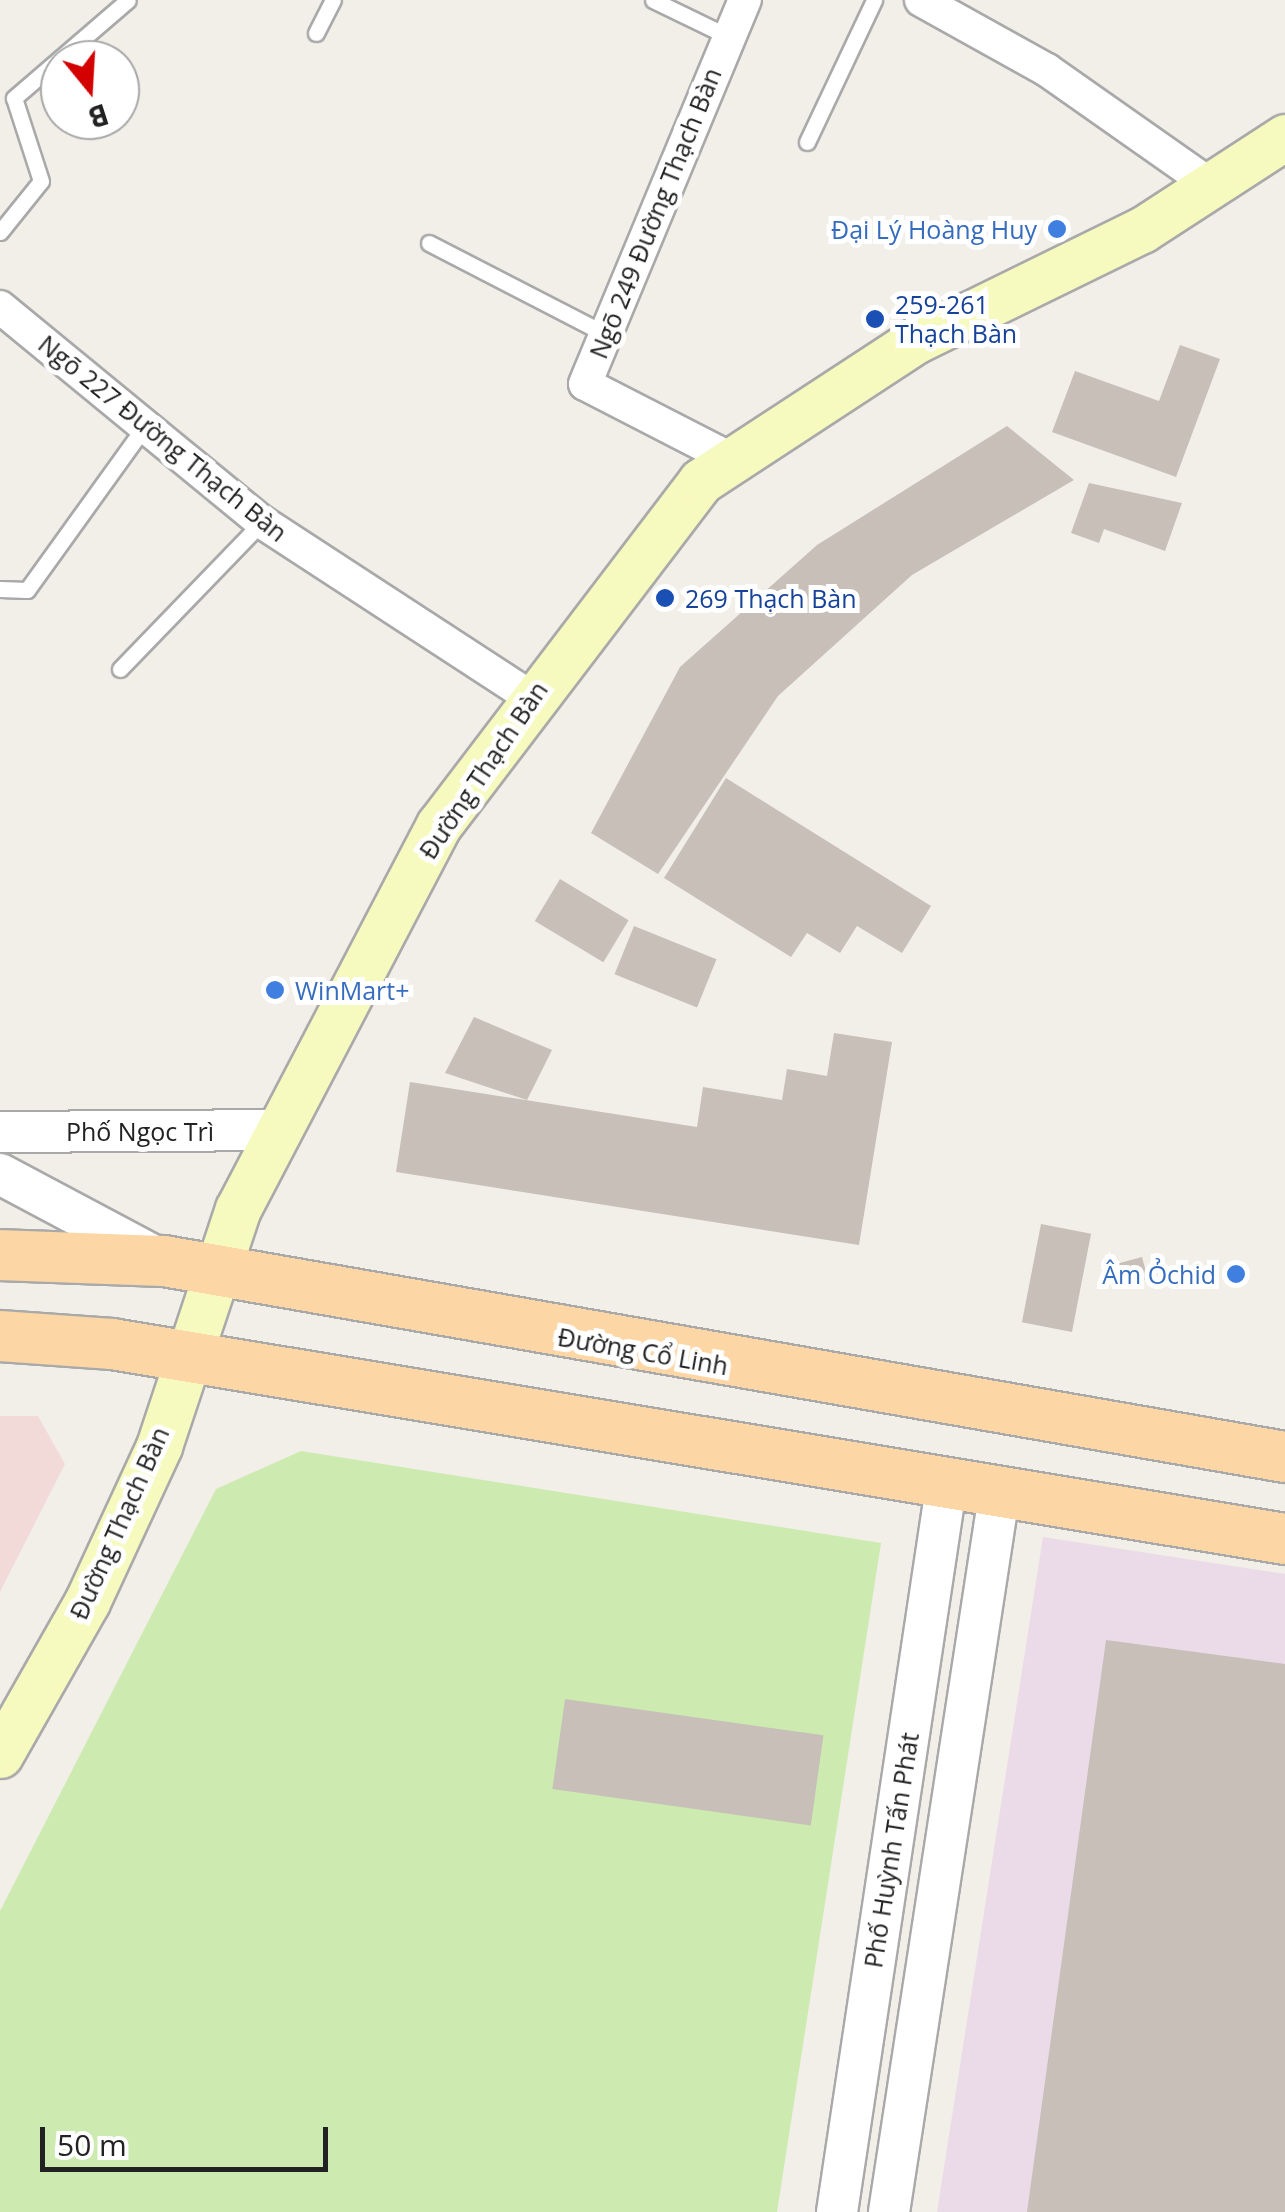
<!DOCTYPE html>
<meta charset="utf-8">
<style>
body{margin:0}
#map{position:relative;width:1285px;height:2212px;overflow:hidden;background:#f2efe9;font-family:"Open Sans",sans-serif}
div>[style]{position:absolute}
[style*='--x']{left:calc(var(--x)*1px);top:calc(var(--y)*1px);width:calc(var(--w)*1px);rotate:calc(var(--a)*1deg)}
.commercial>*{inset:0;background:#f2dad9}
.industrial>*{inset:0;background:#ebdbe8}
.grass>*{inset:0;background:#cdebb0}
.building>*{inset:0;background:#c7bfb8;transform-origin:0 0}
.roads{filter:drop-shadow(2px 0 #a9a9a9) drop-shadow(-2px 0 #a9a9a9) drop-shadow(0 2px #a9a9a9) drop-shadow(0 -2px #a9a9a9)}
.service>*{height:15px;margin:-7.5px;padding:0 7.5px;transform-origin:7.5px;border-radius:7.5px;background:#fff}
.minor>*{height:32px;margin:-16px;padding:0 16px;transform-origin:16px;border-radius:16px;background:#fff}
.tertiary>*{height:40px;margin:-20px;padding:0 20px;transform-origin:20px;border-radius:20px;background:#fff}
.secondary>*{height:45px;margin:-22.5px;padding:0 22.5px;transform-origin:22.5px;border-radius:22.5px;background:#f7fabf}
.primary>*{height:50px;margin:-25px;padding:0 25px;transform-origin:25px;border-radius:25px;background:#fcd6a4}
.dots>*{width:28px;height:28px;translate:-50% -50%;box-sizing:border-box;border:5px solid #fff;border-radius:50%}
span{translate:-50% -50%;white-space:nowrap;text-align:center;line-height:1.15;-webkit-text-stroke:10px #fff;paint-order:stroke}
.street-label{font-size:25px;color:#222}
.shop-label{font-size:25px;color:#366cbe}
.right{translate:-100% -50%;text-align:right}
.left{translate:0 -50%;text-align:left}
.transit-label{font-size:25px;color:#164399}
.north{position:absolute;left:40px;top:40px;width:100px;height:100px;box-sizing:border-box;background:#fff;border:2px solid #a7a7a7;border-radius:50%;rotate:162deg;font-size:28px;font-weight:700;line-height:40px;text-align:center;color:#222}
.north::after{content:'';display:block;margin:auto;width:35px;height:45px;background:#d40000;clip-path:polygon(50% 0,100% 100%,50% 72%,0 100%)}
.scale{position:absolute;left:40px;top:2127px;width:288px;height:45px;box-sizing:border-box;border:5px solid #222;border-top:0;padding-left:12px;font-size:30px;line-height:35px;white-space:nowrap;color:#222;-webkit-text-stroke:8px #fff;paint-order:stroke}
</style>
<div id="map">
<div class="commercial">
<i style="clip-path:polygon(0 1416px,38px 1416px,65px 1464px,0 1592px)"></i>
</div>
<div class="industrial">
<i style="clip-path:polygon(1043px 1537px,1285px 1574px,1285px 2212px,937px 2212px)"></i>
</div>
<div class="grass">
<i style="clip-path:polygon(301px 1451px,881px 1543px,777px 2212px,0 2212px,0 1911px,216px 1489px)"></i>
</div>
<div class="building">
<i style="clip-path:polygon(1180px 345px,1220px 359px,1176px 477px,1052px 432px,1075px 371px,1159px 401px)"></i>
<i style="clip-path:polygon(1007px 426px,1074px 480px,912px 575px,778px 696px,658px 874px,591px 833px,680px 667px,817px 545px)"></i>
<i style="clip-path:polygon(1089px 483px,1182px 503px,1165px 551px,1104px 529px,1099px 543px,1071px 533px)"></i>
<i style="clip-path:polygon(726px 778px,931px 906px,902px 953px,857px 926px,840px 953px,807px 933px,791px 957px,664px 878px)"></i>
<i style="left:560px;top:879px;width:80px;height:49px;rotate:31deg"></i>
<i style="left:634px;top:926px;width:89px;height:52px;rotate:22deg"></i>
<i style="clip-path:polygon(474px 1017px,552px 1050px,527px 1100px,445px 1073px)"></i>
<i style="clip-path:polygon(834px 1033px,892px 1042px,859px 1245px,396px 1172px,410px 1082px,697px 1127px,703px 1087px,782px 1100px,787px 1069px,827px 1076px)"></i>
<i style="left:1041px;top:1224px;width:51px;height:100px;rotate:11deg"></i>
<i style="left:1142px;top:1257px;width:23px;height:24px;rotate:75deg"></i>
<i style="clip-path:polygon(1106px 1640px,1285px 1664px,1285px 2212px,1027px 2212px)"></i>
<i style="left:565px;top:1699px;width:261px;height:91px;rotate:8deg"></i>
</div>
<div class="roads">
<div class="service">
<i style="--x:653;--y:0;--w:82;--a:25.9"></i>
<i style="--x:316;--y:33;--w:37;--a:-63"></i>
<i style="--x:807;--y:142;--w:157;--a:-64.7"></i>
<i style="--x:0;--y:232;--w:65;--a:-51.2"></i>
<i style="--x:41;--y:181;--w:87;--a:-108"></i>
<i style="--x:14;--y:98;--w:150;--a:-40.7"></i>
<i style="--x:429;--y:243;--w:198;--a:27.3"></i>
<i style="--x:0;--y:589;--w:27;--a:2"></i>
<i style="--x:27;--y:590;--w:201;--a:-54.3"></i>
<i style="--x:120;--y:669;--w:204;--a:-46"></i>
</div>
<div class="minor">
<i style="--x:921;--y:0;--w:144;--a:29.1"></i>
<i style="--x:1047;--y:70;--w:202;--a:35.1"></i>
<i style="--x:0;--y:307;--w:339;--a:39.4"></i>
<i style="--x:262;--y:522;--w:320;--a:33.1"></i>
<i style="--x:733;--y:460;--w:166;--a:-152.8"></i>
<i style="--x:585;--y:384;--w:416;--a:-67.4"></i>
</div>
<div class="tertiary">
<i style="--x:0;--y:1132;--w:279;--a:-0.4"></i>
<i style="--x:0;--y:1174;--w:181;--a:28"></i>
<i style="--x:837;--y:2212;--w:732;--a:-81.44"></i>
<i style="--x:889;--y:2212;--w:724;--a:-81.27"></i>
</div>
<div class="secondary">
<i style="--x:0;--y:1755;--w:176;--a:-60.4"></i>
<i style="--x:87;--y:1602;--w:172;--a:-65.2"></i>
<i style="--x:159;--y:1446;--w:250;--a:-71.6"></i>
<i style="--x:238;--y:1209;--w:433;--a:-62.4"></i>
<i style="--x:439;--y:825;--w:432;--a:-52.7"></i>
<i style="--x:701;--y:481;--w:256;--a:-33.2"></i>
<i style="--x:915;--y:341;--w:253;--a:-26.1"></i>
<i style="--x:1142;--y:230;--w:171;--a:-33"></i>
</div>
<div class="primary">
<i style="--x:0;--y:1255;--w:164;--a:2.1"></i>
<i style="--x:164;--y:1261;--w:1138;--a:9.92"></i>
<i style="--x:0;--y:1336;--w:112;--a:4.1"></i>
<i style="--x:112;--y:1344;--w:1189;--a:9.44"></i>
</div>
</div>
<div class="dots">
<i style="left:1057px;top:229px;background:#3f7fe0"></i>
<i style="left:875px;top:319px;background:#1a4fb4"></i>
<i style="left:665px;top:598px;background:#1a4fb4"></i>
<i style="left:275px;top:990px;background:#3f7fe0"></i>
<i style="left:1236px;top:1274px;background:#3f7fe0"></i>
</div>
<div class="street-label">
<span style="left:655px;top:213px;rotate:-68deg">Ngõ 249 Đường Thạch Bàn</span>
<span style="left:163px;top:438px;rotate:39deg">Ngõ 227 Đường Thạch Bàn</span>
<span style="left:483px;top:770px;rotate:-56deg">Đường Thạch Bàn</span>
<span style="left:140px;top:1131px">Phố Ngọc Trì</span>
<span style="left:643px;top:1351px;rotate:10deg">Đường Cổ Linh</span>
<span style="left:119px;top:1523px;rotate:-66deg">Đường Thạch Bàn</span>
<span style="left:891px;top:1850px;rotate:-81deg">Phố Huỳnh Tấn Phát</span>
</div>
<div class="shop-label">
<span class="right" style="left:1037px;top:229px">Đại Lý Hoàng Huy</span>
<span class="left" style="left:295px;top:990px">WinMart+</span>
<span class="right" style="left:1216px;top:1274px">Âm Ỏchid</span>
</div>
<div class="transit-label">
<span class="left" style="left:895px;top:319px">259-261<br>Thạch Bàn</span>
<span class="left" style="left:685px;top:598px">269 Thạch Bàn</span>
</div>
<div class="north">B</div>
<div class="scale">50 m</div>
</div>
